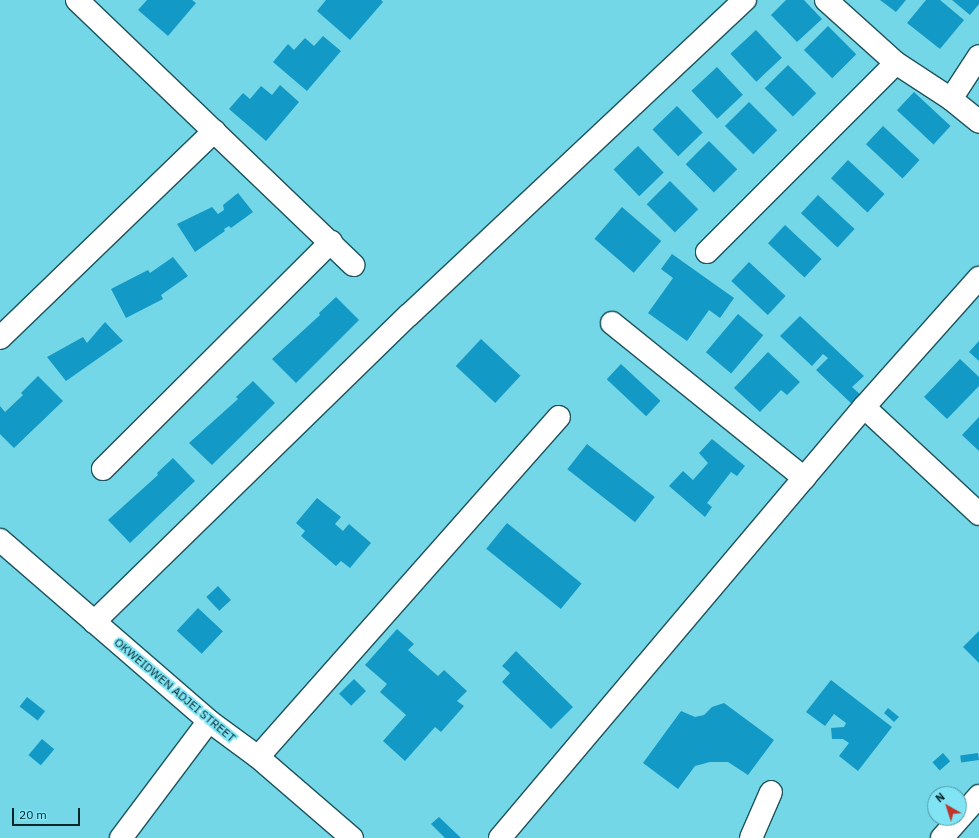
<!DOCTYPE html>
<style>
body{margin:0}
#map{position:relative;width:979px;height:838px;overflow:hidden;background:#73d7e7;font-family:"IBM Plex Sans",sans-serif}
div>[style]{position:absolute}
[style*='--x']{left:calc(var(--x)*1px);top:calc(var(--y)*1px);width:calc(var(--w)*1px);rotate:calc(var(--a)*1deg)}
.building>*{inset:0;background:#1399c6;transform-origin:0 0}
.roads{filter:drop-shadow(1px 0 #1e545d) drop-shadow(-1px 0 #1e545d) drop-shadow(0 1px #1e545d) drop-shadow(0 -1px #1e545d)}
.minor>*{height:22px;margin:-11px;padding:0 11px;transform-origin:11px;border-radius:11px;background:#fff}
span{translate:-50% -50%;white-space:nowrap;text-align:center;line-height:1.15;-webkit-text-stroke:4px #80e4f4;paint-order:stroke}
.street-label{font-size:12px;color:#05272c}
.north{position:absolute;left:927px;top:786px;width:40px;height:40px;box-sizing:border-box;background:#80e4f4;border:1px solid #4f98a4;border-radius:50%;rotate:321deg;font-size:11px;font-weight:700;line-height:16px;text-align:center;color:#05272c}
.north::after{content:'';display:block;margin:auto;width:14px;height:18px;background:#c2352a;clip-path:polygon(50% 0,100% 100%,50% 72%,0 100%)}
.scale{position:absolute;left:12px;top:808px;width:68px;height:18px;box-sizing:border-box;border:2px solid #05272c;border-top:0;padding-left:5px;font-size:12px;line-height:14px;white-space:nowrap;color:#05272c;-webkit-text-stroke:3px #80e4f4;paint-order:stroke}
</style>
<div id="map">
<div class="building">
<i style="clip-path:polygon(147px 0,192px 0,196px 3px,168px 36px,138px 10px)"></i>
<i style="clip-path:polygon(326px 0,381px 0,383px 2px,350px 40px,317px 11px)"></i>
<i style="clip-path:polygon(786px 0,804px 0,822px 19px,797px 42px,771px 15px)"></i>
<i style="clip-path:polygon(880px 0,906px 0,896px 12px)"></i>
<i style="clip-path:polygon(926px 0,940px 0,964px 20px,940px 49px,907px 23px)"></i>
<i style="clip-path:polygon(952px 0,979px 0,979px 4px,970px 15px)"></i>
<i style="left:828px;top:26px;width:40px;height:34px;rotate:45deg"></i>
<i style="left:756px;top:30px;width:38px;height:35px;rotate:47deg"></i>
<i style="clip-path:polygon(323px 36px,341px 51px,307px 91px,273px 62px,288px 44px,294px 50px,305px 38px,314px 46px)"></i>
<i style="left:788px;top:65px;width:40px;height:33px;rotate:45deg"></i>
<i style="left:717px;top:67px;width:38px;height:35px;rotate:47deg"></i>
<i style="clip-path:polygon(280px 85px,299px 102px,266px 141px,229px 109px,243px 93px,250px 99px,261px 86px,272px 95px)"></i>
<i style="left:914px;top:92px;width:50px;height:25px;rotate:43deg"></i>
<i style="left:749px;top:102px;width:40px;height:34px;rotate:45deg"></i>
<i style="left:677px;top:106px;width:37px;height:34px;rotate:46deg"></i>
<i style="left:883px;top:126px;width:50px;height:25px;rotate:43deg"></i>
<i style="left:709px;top:141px;width:40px;height:33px;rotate:45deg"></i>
<i style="left:638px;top:146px;width:37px;height:34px;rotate:46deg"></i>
<i style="left:848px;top:160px;width:50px;height:25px;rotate:43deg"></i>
<i style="left:670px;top:181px;width:40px;height:33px;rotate:45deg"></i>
<i style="clip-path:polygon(238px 193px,253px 212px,231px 228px,229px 226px,224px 229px,225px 231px,195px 252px,177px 224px,212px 207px,218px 214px,224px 210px,223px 205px)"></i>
<i style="left:818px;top:195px;width:50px;height:25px;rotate:43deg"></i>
<i style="left:622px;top:207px;width:52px;height:42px;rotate:41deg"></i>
<i style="left:785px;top:225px;width:50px;height:25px;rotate:43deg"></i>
<i style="clip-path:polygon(672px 254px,734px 298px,720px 318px,709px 310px,687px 341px,648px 313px,673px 278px,661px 269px)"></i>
<i style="clip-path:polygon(173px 257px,188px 276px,161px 295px,163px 299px,126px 318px,111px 289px,148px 270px,150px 273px)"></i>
<i style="left:749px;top:262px;width:50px;height:26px;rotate:43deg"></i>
<i style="clip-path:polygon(336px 297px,359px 320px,296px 383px,272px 359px,320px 315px,319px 313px)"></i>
<i style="left:738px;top:314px;width:33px;height:50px;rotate:40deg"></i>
<i style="clip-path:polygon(800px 316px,864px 376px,852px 387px,862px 396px,853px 405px,816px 370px,828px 358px,823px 354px,812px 366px,780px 336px)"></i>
<i style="clip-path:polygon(105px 322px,123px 341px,66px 381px,47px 357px,83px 337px,87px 343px)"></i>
<i style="left:481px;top:339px;width:54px;height:37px;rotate:43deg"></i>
<i style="clip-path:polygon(979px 341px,979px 361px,969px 352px)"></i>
<i style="clip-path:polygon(768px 352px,800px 382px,787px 395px,781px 390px,760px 412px,734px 388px)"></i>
<i style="clip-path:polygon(960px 359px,979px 377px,979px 386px,947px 419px,924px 397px)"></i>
<i style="left:621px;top:364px;width:54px;height:21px;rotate:43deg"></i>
<i style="clip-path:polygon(38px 376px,63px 401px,14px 448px,0 434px,0 406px,5px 412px,23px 395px,21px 393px)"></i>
<i style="clip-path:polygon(253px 381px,275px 403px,212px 465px,189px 443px,238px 399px,236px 397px)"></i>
<i style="clip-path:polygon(979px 417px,979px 451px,962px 435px)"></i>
<i style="clip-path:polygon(712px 439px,745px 466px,737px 476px,731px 472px,707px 503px,712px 507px,705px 517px,669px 486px,683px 471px,693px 480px,708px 463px,699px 453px)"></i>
<i style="left:587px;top:444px;width:86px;height:32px;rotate:38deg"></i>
<i style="clip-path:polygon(173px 458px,195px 481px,130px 543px,108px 520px,158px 475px,157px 473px)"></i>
<i style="clip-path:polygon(317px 498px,341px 517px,335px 524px,343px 531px,349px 524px,371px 543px,350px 568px,341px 561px,336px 566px,301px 536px,305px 531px,296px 523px)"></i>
<i style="left:507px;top:523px;width:96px;height:33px;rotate:39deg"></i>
<i style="left:218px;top:586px;width:19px;height:16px;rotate:47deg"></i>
<i style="left:198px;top:608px;width:34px;height:31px;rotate:43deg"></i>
<i style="clip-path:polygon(397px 629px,414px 644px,408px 650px,438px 676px,444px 670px,467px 691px,457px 701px,464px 706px,441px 732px,435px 727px,405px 761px,383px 741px,406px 715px,380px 692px,387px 684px,365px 665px)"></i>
<i style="clip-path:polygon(979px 631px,979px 663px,963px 647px)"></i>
<i style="clip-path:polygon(516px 651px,573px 707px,551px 729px,502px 682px,510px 673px,502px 666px)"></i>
<i style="left:354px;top:679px;width:17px;height:21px;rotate:45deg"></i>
<i style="clip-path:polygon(831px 680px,892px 727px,858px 771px,839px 756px,849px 743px,843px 739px,832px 739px,831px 728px,844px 727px,846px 723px,834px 714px,825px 726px,806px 712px)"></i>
<i style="left:27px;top:697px;width:23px;height:12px;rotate:38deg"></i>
<i style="clip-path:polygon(724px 703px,774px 740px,748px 775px,728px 762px,710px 762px,695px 766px,678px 789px,643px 763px,681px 711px,695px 717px,704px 715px,712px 707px)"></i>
<i style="clip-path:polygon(888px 708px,899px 717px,894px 722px,884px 713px)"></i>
<i style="left:42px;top:739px;width:16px;height:21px;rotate:40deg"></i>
<i style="left:943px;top:753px;width:11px;height:14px;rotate:49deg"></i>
<i style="left:978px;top:753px;width:7px;height:18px;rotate:82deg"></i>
<i style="clip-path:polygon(439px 817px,461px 838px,445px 838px,431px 824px)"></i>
</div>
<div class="roads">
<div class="minor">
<i style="--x:77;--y:0;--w:383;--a:43.8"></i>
<i style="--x:826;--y:0;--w:94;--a:42"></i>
<i style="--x:896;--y:63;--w:66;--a:33.2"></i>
<i style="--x:951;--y:99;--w:36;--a:39"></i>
<i style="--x:951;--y:99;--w:51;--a:-56.9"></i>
<i style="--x:707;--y:252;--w:267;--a:-45"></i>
<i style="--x:612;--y:323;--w:247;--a:38.9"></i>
<i style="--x:0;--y:338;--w:298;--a:-44"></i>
<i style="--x:864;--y:407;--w:157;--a:42.9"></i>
<i style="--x:103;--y:469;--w:322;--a:-44.9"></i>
<i style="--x:0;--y:540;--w:276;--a:40.9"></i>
<i style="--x:209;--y:721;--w:61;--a:36.3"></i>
<i style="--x:258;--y:757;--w:124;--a:40.8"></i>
<i style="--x:94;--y:622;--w:440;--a:-44.3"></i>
<i style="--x:409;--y:315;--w:461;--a:-43.2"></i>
<i style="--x:258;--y:757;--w:454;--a:-48.5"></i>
<i style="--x:121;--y:838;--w:146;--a:-53.1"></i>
<i style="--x:500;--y:838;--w:564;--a:-49.82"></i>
<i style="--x:864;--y:407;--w:173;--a:-48.3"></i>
<i style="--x:751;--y:838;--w:50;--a:-66.5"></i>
<i style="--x:942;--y:838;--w:56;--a:-48.6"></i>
</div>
</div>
<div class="street-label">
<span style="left:175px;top:690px;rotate:40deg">OKWEIDWEN ADJEI STREET</span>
</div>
<div class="north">N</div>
<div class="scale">20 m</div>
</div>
